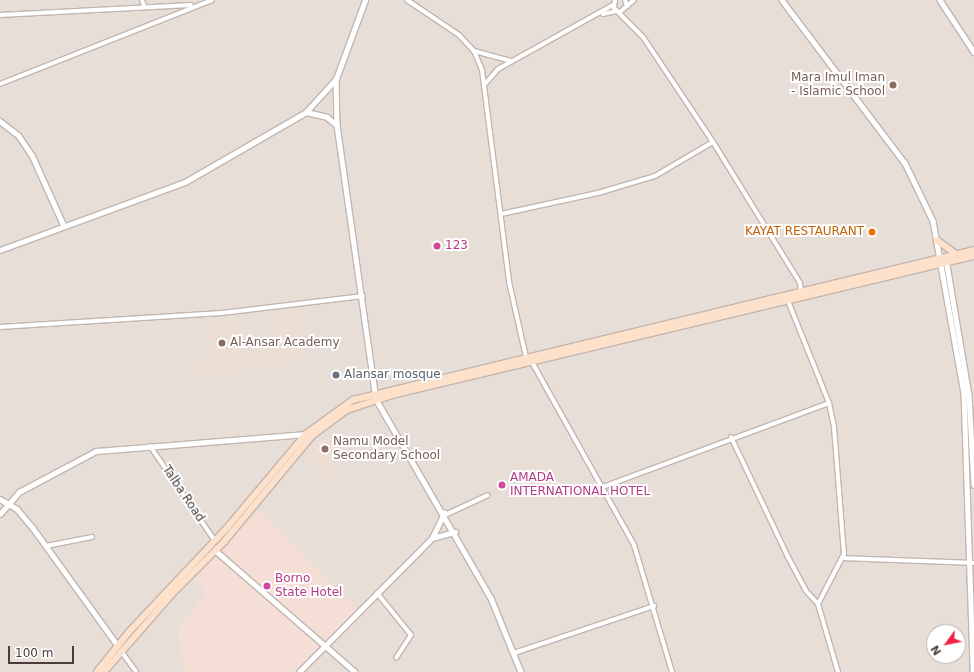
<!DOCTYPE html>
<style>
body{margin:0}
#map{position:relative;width:974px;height:672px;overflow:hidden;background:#f4eeea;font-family:"DejaVu Sans",sans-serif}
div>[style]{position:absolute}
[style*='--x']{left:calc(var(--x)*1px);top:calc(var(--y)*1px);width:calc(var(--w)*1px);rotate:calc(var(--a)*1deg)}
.residential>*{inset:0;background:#e8ded8}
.commercial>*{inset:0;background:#f5ded6}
.education>*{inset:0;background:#edded4}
.roads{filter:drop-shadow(1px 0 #c2b6af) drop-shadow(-1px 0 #c2b6af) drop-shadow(0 1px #c2b6af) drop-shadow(0 -1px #c2b6af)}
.minor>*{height:4px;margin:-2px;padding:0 2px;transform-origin:2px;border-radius:2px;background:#fff}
.tertiary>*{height:4.5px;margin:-2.25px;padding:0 2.25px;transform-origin:2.25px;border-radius:2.25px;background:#fff}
.secondary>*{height:5.5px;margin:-2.75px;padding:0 2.75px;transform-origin:2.75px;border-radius:2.75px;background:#fde1cb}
.dots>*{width:11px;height:11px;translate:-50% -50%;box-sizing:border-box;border:2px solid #fff;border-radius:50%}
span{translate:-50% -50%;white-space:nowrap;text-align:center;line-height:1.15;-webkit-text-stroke:4px #fff;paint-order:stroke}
.education-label{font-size:12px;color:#785e54}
.right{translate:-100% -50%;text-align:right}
.left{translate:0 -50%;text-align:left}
.food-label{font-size:12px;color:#c56008}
.hotel-label{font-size:12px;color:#b23c85}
.worship-label{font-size:12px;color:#5b616d}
.street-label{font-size:12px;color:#483d38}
.north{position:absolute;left:926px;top:624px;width:40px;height:40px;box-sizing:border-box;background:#fff;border:1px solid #b6b1af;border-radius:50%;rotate:237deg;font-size:11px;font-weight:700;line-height:16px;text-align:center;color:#483d38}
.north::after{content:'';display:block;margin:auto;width:14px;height:18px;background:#f22344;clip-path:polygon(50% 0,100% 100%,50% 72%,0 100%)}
.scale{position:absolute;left:8px;top:646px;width:66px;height:18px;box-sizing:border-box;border:2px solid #483d38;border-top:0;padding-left:5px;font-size:12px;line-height:14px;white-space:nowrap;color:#483d38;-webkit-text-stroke:3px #fff;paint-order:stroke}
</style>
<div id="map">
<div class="residential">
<i style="clip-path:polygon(evenodd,0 0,974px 0,974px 672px,0 672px,0 0,934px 632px,958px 632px,958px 656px,934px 656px,934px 632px)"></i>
</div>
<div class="commercial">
<i style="clip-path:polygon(259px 510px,357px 609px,296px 672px,185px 672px,177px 629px,207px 594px,193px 579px)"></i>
</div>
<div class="education">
<i style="clip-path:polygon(296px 310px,304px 362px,199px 376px,196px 361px,202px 361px,203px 324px,239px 320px,245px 358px,267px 354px,266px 344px,274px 341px,268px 313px)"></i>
<i style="clip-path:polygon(335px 430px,343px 440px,328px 458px,340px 473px,327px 481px,308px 456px)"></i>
</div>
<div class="roads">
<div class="minor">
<i style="--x:142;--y:0;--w:6;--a:72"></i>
<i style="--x:407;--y:0;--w:63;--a:33.9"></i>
<i style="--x:459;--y:35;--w:22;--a:47"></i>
<i style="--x:474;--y:51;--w:21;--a:67"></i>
<i style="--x:482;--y:70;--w:214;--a:82.7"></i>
<i style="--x:509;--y:282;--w:77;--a:77.2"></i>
<i style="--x:615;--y:0;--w:8;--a:97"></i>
<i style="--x:614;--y:8;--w:41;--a:45"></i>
<i style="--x:643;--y:37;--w:126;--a:56.3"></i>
<i style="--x:713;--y:142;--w:166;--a:58.3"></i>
<i style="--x:800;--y:283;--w:10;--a:84"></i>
<i style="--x:627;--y:6;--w:9;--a:-41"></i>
<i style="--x:620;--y:12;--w:9;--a:-41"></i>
<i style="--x:627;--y:6;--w:6;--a:-108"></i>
<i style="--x:603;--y:14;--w:14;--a:-12"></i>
<i style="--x:0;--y:15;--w:191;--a:-3"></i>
<i style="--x:474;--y:51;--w:39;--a:15"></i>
<i style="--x:0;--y:84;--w:228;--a:-21.6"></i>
<i style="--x:485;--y:84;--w:20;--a:-49"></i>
<i style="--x:498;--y:69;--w:132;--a:-29.1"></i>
<i style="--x:501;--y:214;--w:99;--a:-12.2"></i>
<i style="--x:598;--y:193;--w:59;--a:-16.6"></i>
<i style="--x:655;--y:176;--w:67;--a:-30.4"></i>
<i style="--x:788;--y:301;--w:110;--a:68.1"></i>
<i style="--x:829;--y:403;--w:25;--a:78"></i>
<i style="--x:834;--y:427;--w:127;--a:85.5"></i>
<i style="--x:844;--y:554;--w:56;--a:117.5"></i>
<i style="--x:818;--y:604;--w:71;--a:73.6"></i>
<i style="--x:0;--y:327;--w:222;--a:-3.6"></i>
<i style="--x:222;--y:313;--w:142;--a:-6.9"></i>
<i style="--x:533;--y:364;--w:207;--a:60.8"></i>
<i style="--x:634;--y:545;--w:133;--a:73.3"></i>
<i style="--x:731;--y:437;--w:133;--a:64.6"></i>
<i style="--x:788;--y:557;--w:38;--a:62"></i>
<i style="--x:806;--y:591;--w:18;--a:47"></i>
<i style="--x:150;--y:446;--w:115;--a:55.6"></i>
<i style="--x:603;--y:487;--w:241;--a:-20.4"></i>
<i style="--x:445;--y:515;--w:47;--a:-24.9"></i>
<i style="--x:46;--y:546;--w:47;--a:-11.1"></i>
<i style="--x:843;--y:558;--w:131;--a:2.2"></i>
<i style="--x:377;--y:593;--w:54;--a:51"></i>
<i style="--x:411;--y:635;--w:27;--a:123"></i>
<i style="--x:121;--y:651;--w:26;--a:54"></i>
<i style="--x:514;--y:653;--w:148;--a:-18.6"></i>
</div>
<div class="tertiary">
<i style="--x:782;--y:0;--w:204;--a:53"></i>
<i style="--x:905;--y:163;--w:64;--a:64.2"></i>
<i style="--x:933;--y:221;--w:176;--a:79.8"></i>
<i style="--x:964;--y:394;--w:278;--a:88.1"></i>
<i style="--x:940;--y:0;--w:62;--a:56.8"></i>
<i style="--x:336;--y:79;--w:46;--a:88.8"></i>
<i style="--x:337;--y:125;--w:277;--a:81.9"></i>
<i style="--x:376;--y:399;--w:230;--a:60"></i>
<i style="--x:491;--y:598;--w:80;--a:67.9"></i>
<i style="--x:306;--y:112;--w:22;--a:13"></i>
<i style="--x:327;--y:117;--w:13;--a:39"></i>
<i style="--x:0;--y:121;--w:24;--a:38"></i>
<i style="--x:19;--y:136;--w:23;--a:56"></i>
<i style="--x:32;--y:155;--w:78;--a:65.7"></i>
<i style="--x:0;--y:250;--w:197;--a:-20.2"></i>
<i style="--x:185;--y:182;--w:140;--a:-30"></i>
<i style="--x:306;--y:112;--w:45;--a:-47.7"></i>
<i style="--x:336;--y:79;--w:84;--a:-69.8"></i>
<i style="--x:946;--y:259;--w:138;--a:80.4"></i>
<i style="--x:969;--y:395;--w:90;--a:86.8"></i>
<i style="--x:0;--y:499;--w:20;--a:30"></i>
<i style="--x:17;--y:509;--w:25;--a:50"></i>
<i style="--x:33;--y:528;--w:145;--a:54.2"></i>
<i style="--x:0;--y:514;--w:29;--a:-49"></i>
<i style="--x:19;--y:492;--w:87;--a:-28"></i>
<i style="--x:96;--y:451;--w:211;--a:-4.6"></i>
<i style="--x:432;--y:538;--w:24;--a:-15"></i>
<i style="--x:216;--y:551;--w:184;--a:41"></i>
<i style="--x:299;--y:672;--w:189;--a:-45.2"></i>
<i style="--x:432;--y:538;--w:28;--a:-64"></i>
</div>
<div class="secondary">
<i style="--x:937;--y:240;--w:24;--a:36"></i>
<i style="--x:97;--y:672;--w:51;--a:-51.3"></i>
<i style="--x:129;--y:632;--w:143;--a:-46.7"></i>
<i style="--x:227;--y:528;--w:123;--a:-50"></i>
<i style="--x:306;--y:434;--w:58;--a:-35.9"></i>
<i style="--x:353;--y:400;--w:639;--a:-13.58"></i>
<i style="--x:104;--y:672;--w:103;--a:-48.9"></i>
<i style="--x:172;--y:594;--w:74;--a:-45"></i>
<i style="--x:224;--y:542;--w:138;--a:-50.3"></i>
<i style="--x:312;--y:436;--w:44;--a:-36.6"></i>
<i style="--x:347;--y:410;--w:52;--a:-18.1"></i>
<i style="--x:396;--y:394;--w:594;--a:-13.43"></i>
</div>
</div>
<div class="dots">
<i style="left:893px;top:85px;background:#8d6e63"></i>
<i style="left:872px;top:232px;background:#e8710a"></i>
<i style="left:437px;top:246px;background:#d1479c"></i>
<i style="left:222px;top:343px;background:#8d6e63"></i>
<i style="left:336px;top:375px;background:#6b7280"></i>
<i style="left:325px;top:449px;background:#8d6e63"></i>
<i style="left:502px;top:485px;background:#d1479c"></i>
<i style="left:267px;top:586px;background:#d1479c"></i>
</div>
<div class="education-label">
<span class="right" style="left:885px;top:85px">Mara Imul Iman<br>- Islamic School</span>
<span class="left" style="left:230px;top:343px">Al-Ansar Academy</span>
<span class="left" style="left:333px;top:449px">Namu Model<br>Secondary School</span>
</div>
<div class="food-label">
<span class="right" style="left:864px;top:232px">KAYAT RESTAURANT</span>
</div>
<div class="hotel-label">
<span class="left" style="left:445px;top:246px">123</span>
<span class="left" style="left:510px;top:485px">AMADA<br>INTERNATIONAL HOTEL</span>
<span class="left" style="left:275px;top:586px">Borno<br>State Hotel</span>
</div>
<div class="worship-label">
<span class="left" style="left:344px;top:375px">Alansar mosque</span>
</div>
<div class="street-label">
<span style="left:183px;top:494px;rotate:56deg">Talba Road</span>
</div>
<div class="north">N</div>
<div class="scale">100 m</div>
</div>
